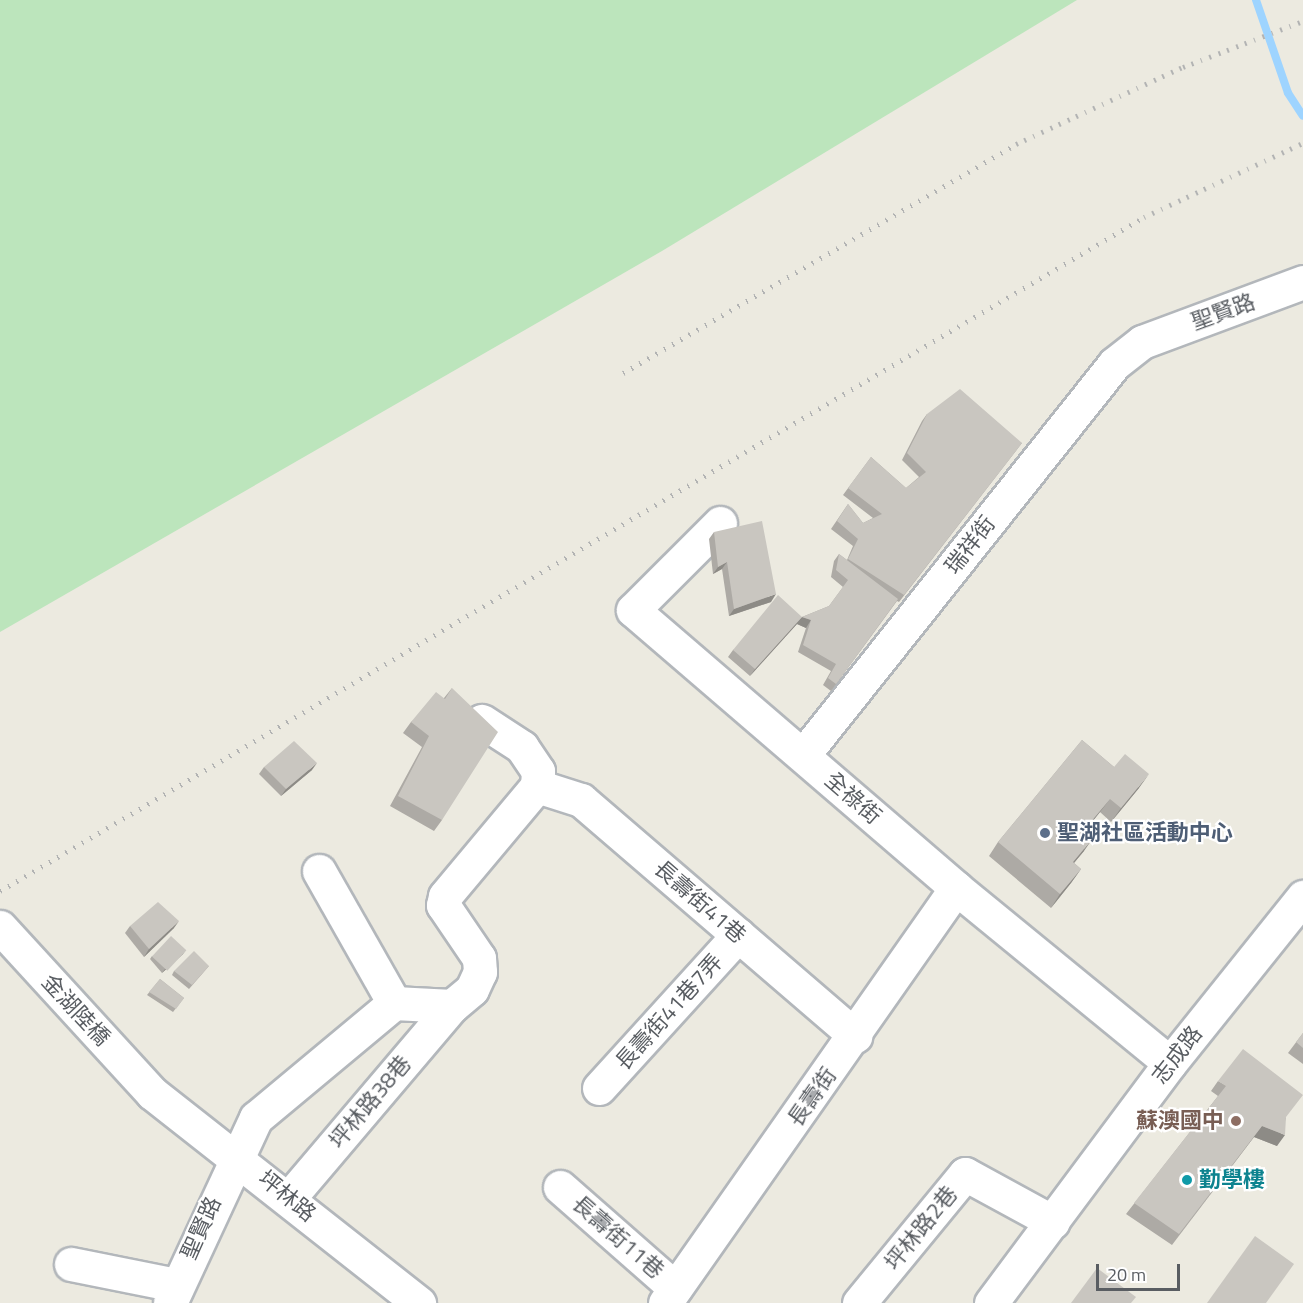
<!DOCTYPE html>
<meta charset="utf-8">
<style>
body{margin:0}
#map{position:relative;width:1303px;height:1303px;overflow:hidden;background:#eceae0;font-family:"Titillium Web","Noto Sans TC",sans-serif}
div>[style]{position:absolute}
[style*='--x']{left:calc(var(--x)*1px);top:calc(var(--y)*1px);width:calc(var(--w)*1px);rotate:calc(var(--a)*1deg)}
.green>*{inset:0;background:#bce5bc}
.stream>*{height:8px;margin:-4px;padding:0 4px;transform-origin:4px;border-radius:4px;background:#9ed4ff}
.roads{filter:drop-shadow(2px 0 #b3b7bb) drop-shadow(-2px 0 #b3b7bb) drop-shadow(0 2px #b3b7bb) drop-shadow(0 -2px #b3b7bb)}
.minor>*{height:33px;margin:-16.5px;padding:0 16.5px;transform-origin:16.5px;border-radius:16.5px;background:#fff}
.rail>*{height:4.5px;margin-top:-2.25px;transform-origin:0;background:repeating-linear-gradient(90deg,#b2b3b3 0 1.5px,transparent 0 9.5px)}
.wall>*{inset:0;background:#adaaa5}
.shaded-wall>*{inset:0;background:#8d8b86}
.building>*{inset:0;background:#c9c6c0;transform-origin:0 0}
.dots>*{width:16px;height:16px;translate:-50% -50%;box-sizing:border-box;border:3px solid #fff;border-radius:50%}
span{translate:-50% -50%;white-space:nowrap;text-align:center;line-height:1.15;-webkit-text-stroke:4.5px #fff;paint-order:stroke}
.street-label{font-size:22px;color:#595d62}
.service-label{font-size:22px;color:#4e5e75;font-weight:700}
.left{translate:0 -50%;text-align:left}
.education-label{font-size:22px;color:#785e54;font-weight:700}
.right{translate:-100% -50%;text-align:right}
.culture-label{font-size:22px;color:#0d838f;font-weight:700}
.scale{position:absolute;left:1096px;top:1264px;width:84px;height:27px;box-sizing:border-box;border:3px solid #595d62;border-top:0;padding-left:8px;font-size:18px;line-height:21px;white-space:nowrap;color:#595d62;-webkit-text-stroke:4px #fff;paint-order:stroke}
</style>
<div id="map">
<div class="green">
<i style="clip-path:polygon(0 0,1077px 0,662px 251px,0 632px)"></i>
</div>
<div class="stream">
<i style="--x:1256;--y:0;--w:98;--a:71"></i>
<i style="--x:1288;--y:93;--w:27;--a:57"></i>
</div>
<div class="roads">
<div class="minor">
<i style="--x:720;--y:523;--w:123;--a:135"></i>
<i style="--x:633;--y:610;--w:426;--a:40.7"></i>
<i style="--x:956;--y:888;--w:276;--a:39.3"></i>
<i style="--x:804;--y:754;--w:498;--a:-51.5"></i>
<i style="--x:1114;--y:364;--w:36;--a:-38"></i>
<i style="--x:1142;--y:342;--w:172;--a:-20.4"></i>
<i style="--x:537;--y:786;--w:46;--a:17.7"></i>
<i style="--x:581;--y:800;--w:362;--a:40.7"></i>
<i style="--x:319;--y:871;--w:152;--a:60.4"></i>
<i style="--x:0;--y:927;--w:225;--a:47.5"></i>
<i style="--x:152;--y:1093;--w:340;--a:38.2"></i>
<i style="--x:599;--y:1088;--w:207;--a:-47.7"></i>
<i style="--x:560;--y:1187;--w:153;--a:41.3"></i>
<i style="--x:289;--y:1198;--w:252;--a:-49.7"></i>
<i style="--x:71;--y:1264;--w:107;--a:11.3"></i>
<i style="--x:170;--y:1303;--w:204;--a:-65.1"></i>
<i style="--x:256;--y:1118;--w:180;--a:-39.8"></i>
<i style="--x:394;--y:1003;--w:58;--a:3"></i>
<i style="--x:452;--y:1006;--w:26;--a:-40"></i>
<i style="--x:472;--y:989;--w:19;--a:-65"></i>
<i style="--x:480;--y:972;--w:14;--a:-94"></i>
<i style="--x:479;--y:958;--w:64;--a:-124.2"></i>
<i style="--x:443;--y:905;--w:9;--a:-77"></i>
<i style="--x:445;--y:896;--w:143;--a:-50.1"></i>
<i style="--x:537;--y:786;--w:15;--a:-86"></i>
<i style="--x:538;--y:771;--w:29;--a:-124"></i>
<i style="--x:522;--y:747;--w:48;--a:-147"></i>
<i style="--x:665;--y:1303;--w:507;--a:-54.96"></i>
<i style="--x:859;--y:1303;--w:167;--a:-50.6"></i>
<i style="--x:965;--y:1174;--w:100;--a:28.6"></i>
<i style="--x:991;--y:1303;--w:299;--a:-53.3"></i>
<i style="--x:1170;--y:1063;--w:213;--a:-51.3"></i>
</div>
</div>
<div class="rail">
<i style="--x:623;--y:373;--w:455;--a:-30.2"></i>
<i style="--x:1016;--y:144;--w:184;--a:-24.8"></i>
<i style="--x:1183;--y:67;--w:129;--a:-21"></i>
<i style="--x:0;--y:891;--w:1328;--a:-30.5"></i>
<i style="--x:1144;--y:217;--w:175;--a:-25"></i>
</div>
<div class="wall">
<i style="clip-path:polygon(927px 414px,1022px 443px,899px 602px,897px 601px,831px 691px,823px 685px,831px 671px,798px 652px,806px 628px,797px 624px,750px 676px,728px 657px,733px 650px,802px 617px,829px 606px,843px 587px,831px 577px,834px 561px,839px 554px,847px 560px,853px 546px,831px 529px,848px 504px,863px 523px,873px 518px,843px 495px,871px 457px,906px 488px,919px 477px,902px 460px,922px 421px)"></i>
<i style="clip-path:polygon(714px 532px,771px 602px,729px 616px,722px 569px,713px 574px,709px 539px)"></i>
<i style="clip-path:polygon(452px 688px,442px 820px,434px 831px,390px 806px,422px 747px,403px 733px,411px 722px,444px 698px)"></i>
<i style="clip-path:polygon(1082px 740px,1139px 788px,1111px 822px,1100px 812px,1085px 831px,1084px 851px,1074px 863px,1081px 869px,1071px 883px,1051px 908px,989px 856px,998px 842px)"></i>
<i style="clip-path:polygon(264px 767px,312px 770px,281px 796px,259px 774px)"></i>
<i style="clip-path:polygon(130px 926px,174px 928px,144px 957px,125px 933px)"></i>
<i style="clip-path:polygon(183px 954px,162px 973px,150px 959px,152px 956px)"></i>
<i style="clip-path:polygon(209px 966px,189px 989px,172px 975px,174px 971px)"></i>
<i style="clip-path:polygon(160px 979px,184px 998px,173px 1012px,147px 995px)"></i>
<i style="clip-path:polygon(1303px 1033px,1303px 1064px,1288px 1053px)"></i>
<i style="clip-path:polygon(1218px 1081px,1286px 1118px,1277px 1146px,1254px 1137px,1172px 1245px,1126px 1214px,1218px 1096px,1211px 1091px)"></i>
</div>
<div class="shaded-wall">
<i style="clip-path:polygon(727px 562px,722px 569px,713px 574px,718px 567px)"></i>
<i style="clip-path:polygon(776px 594px,771px 602px,729px 616px,734px 609px)"></i>
<i style="clip-path:polygon(802px 617px,811px 620px,806px 628px,797px 624px,750px 676px,755px 669px)"></i>
<i style="clip-path:polygon(317px 763px,312px 770px,281px 796px,286px 789px)"></i>
<i style="clip-path:polygon(1149px 774px,1139px 788px,1111px 822px,1121px 808px)"></i>
<i style="clip-path:polygon(1110px 799px,1100px 812px,1074px 844px,1084px 830px)"></i>
<i style="clip-path:polygon(1093px 838px,1084px 851px,1063px 876px,1073px 862px)"></i>
<i style="clip-path:polygon(1081px 869px,1071px 883px,1051px 908px,1060px 894px)"></i>
<i style="clip-path:polygon(179px 921px,174px 928px,144px 957px,149px 949px)"></i>
<i style="clip-path:polygon(186px 950px,183px 954px,162px 973px,165px 969px)"></i>
<i style="clip-path:polygon(1262px 1126px,1285px 1135px,1277px 1146px,1254px 1137px,1172px 1245px)"></i>
</div>
<div class="building">
<i style="clip-path:polygon(960px 389px,1022px 443px,904px 595px,848px 559px,858px 539px,837px 521px,848px 504px,863px 523px,882px 514px,848px 488px,871px 457px,906px 488px,926px 472px,907px 453px,927px 414px)"></i>
<i style="clip-path:polygon(762px 521px,776px 594px,734px 609px,727px 562px,718px 567px,714px 532px)"></i>
<i style="clip-path:polygon(839px 554px,898px 599px,836px 684px,828px 678px,836px 664px,803px 645px,811px 620px,802px 617px,755px 669px,733px 650px,778px 595px,802px 617px,829px 606px,848px 580px,836px 570px)"></i>
<i style="clip-path:polygon(452px 688px,498px 732px,442px 820px,398px 796px,429px 736px,411px 722px,436px 692px,445px 699px)"></i>
<i style="clip-path:polygon(1082px 740px,1114px 767px,1125px 754px,1149px 774px,1121px 808px,1110px 799px,1084px 830px,1093px 838px,1073px 862px,1081px 869px,1060px 894px,998px 842px)"></i>
<i style="clip-path:polygon(294px 741px,317px 763px,286px 789px,264px 767px)"></i>
<i style="clip-path:polygon(158px 902px,179px 921px,149px 949px,130px 926px)"></i>
<i style="left:171px;top:936px;width:21px;height:28px;rotate:43deg"></i>
<i style="clip-path:polygon(194px 951px,209px 966px,192px 985px,174px 971px)"></i>
<i style="clip-path:polygon(160px 979px,184px 998px,176px 1009px,149px 992px)"></i>
<i style="clip-path:polygon(1303px 1033px,1303px 1048px,1296px 1042px)"></i>
<i style="clip-path:polygon(1243px 1049px,1303px 1095px,1286px 1117px,1285px 1135px,1262px 1126px,1179px 1234px,1134px 1203px,1226px 1086px,1218px 1081px)"></i>
<i style="clip-path:polygon(1255px 1236px,1294px 1264px,1266px 1303px,1207px 1303px)"></i>
<i style="clip-path:polygon(1097px 1268px,1136px 1297px,1131px 1303px,1071px 1303px)"></i>
</div>
<div class="dots">
<i style="left:1045px;top:833px;background:#5c6f8a"></i>
<i style="left:1236px;top:1121px;background:#8d6e63"></i>
<i style="left:1187px;top:1180px;background:#0f9aa8"></i>
</div>
<div class="street-label">
<span style="left:1223px;top:312px;rotate:-20deg">聖賢路</span>
<span style="left:970px;top:545px;rotate:-52deg">瑞祥街</span>
<span style="left:853px;top:798px;rotate:41deg">全祿街</span>
<span style="left:700px;top:902px;rotate:41deg">長壽街41巷</span>
<span style="left:76px;top:1010px;rotate:47deg">金湖陸橋</span>
<span style="left:669px;top:1012px;rotate:-48deg">長壽街41巷7弄</span>
<span style="left:1177px;top:1055px;rotate:-52deg">志成路</span>
<span style="left:812px;top:1097px;rotate:-55deg">長壽街</span>
<span style="left:370px;top:1102px;rotate:-50deg">坪林路38巷</span>
<span style="left:287px;top:1196px;rotate:39deg">坪林路</span>
<span style="left:201px;top:1228px;rotate:-66deg">聖賢路</span>
<span style="left:921px;top:1228px;rotate:-51deg">坪林路2巷</span>
<span style="left:618px;top:1237px;rotate:41deg">長壽街11巷</span>
</div>
<div class="service-label">
<span class="left" style="left:1057px;top:833px">聖湖社區活動中心</span>
</div>
<div class="education-label">
<span class="right" style="left:1224px;top:1121px">蘇澳國中</span>
</div>
<div class="culture-label">
<span class="left" style="left:1199px;top:1180px">勤學樓</span>
</div>
<div class="scale">20 m</div>
</div>
